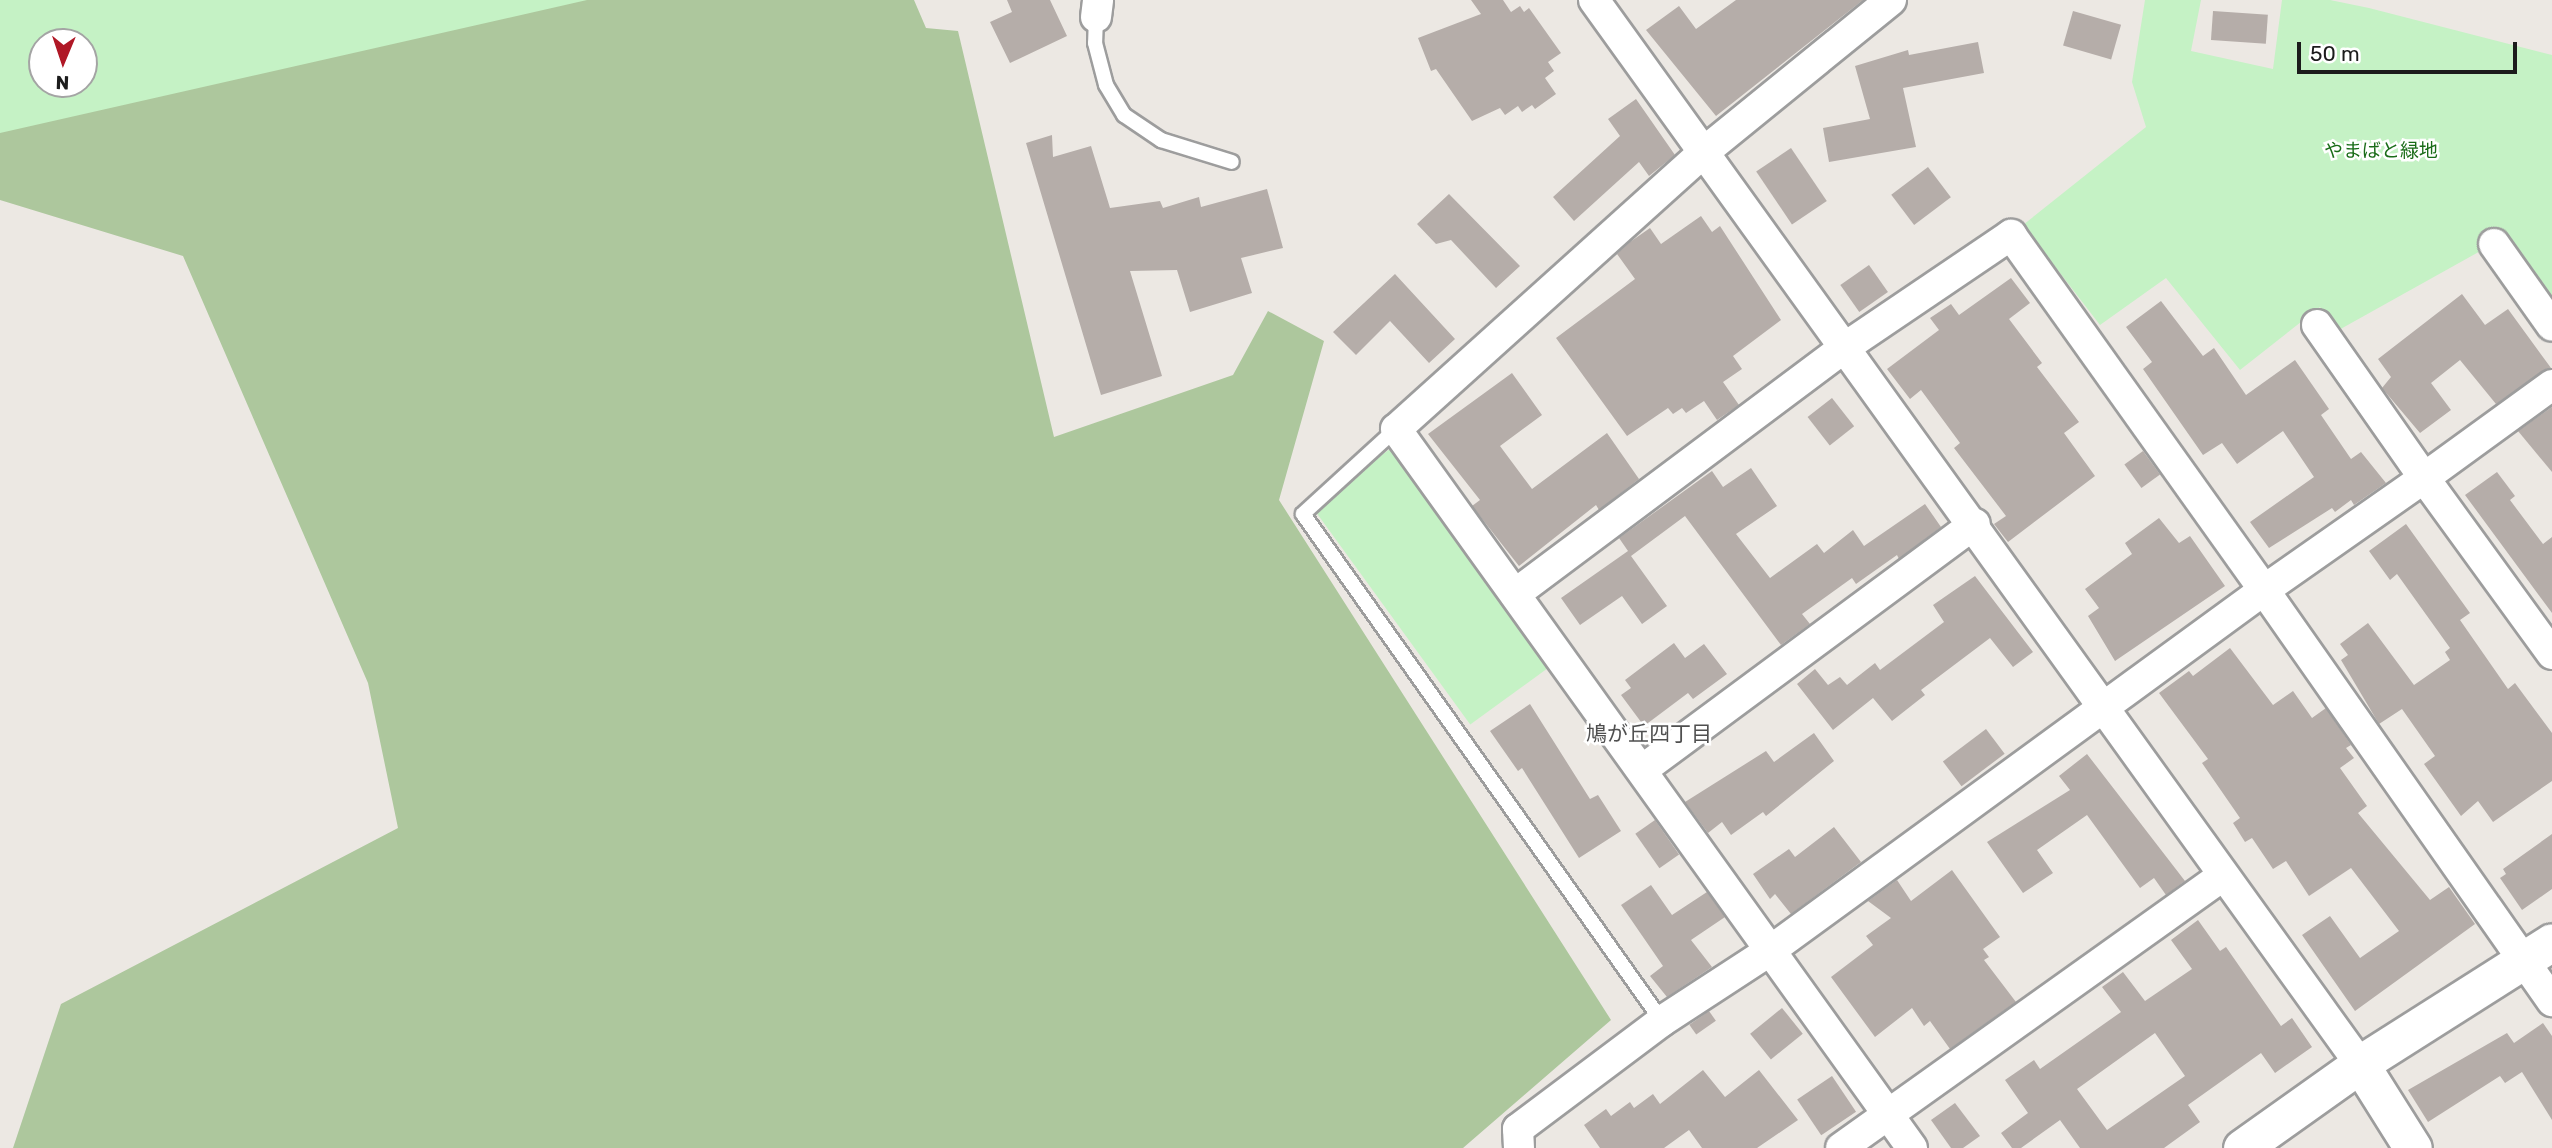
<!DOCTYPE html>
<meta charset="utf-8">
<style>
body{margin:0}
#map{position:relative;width:2552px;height:1148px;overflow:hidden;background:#ece8e3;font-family:Rubik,"Noto Sans JP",sans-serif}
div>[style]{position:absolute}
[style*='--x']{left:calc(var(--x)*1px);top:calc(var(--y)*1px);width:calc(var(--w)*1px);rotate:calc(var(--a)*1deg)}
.forest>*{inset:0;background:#adc79d}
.park>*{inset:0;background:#c5f2c5;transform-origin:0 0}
.building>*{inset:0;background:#b5ada9;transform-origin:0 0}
.roads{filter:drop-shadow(2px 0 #9d9d9d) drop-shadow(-2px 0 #9d9d9d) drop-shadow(0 2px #9d9d9d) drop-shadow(0 -2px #9d9d9d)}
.service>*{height:14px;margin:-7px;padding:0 7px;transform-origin:7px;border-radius:7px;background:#fff}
.minor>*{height:30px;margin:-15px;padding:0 15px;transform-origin:15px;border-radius:15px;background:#fff}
.tertiary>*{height:37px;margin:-18.5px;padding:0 18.5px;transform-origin:18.5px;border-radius:18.5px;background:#fff}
span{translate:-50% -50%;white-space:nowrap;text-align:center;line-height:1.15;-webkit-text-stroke:5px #fff;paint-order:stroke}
.park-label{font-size:19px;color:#196c18}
.neighbourhood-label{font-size:21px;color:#4f4f4f}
.north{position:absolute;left:28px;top:28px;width:70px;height:70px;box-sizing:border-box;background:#fff;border:2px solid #a4a4a4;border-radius:50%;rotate:182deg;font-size:19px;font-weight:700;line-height:28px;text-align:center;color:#1c1c1c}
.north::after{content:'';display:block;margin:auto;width:24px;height:32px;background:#b01826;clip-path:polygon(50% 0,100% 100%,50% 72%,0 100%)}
.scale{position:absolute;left:2297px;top:42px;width:220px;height:32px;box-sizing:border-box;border:4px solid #1c1c1c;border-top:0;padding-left:9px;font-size:21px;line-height:24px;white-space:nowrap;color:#1c1c1c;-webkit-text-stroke:5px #fff;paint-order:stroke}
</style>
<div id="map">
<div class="forest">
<i style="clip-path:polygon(evenodd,0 0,914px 0,926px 28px,958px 31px,1054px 437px,1233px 375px,1268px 311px,1324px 341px,1279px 500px,1611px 1020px,1463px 1148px,13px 1148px,61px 1004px,398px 828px,368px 683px,183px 256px,0 200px,0 0,42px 42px,84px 42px,84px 84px,42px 84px,42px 42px)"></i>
</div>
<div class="park">
<i style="clip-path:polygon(evenodd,0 0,587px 0,0 133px,0 0,84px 42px,84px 84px,42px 84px,42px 42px,84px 42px)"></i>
<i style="clip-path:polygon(2145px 0,2201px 0,2191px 51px,2273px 69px,2282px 0,2330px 0,2369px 8px,2552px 55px,2552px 326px,2493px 244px,2337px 331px,2320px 307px,2240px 370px,2166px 278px,2100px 325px,2023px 225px,2146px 127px,2132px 82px)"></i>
<i style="left:1390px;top:449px;width:270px;height:97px;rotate:54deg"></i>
</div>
<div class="building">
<i style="clip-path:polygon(1007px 0,1050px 0,1067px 36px,1010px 63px,990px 22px,1012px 12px)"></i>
<i style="clip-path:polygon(1471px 0,1503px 0,1511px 12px,1520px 6px,1524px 12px,1529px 8px,1561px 53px,1548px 62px,1554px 71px,1545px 78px,1556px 94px,1535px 109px,1532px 105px,1522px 112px,1518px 106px,1505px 115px,1500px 108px,1472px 121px,1436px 69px,1431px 71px,1418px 38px,1481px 14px)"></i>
<i style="clip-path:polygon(1736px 0,1863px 0,1716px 116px,1646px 30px,1679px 6px,1696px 29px)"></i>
<i style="left:2073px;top:11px;width:50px;height:36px;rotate:16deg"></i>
<i style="left:2213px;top:11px;width:55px;height:29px;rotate:4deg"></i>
<i style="clip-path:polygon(1978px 42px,1984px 73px,1903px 88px,1916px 147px,1829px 162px,1823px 128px,1870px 119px,1855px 66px,1908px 50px,1909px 55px)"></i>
<i style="clip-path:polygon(1636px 99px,1675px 155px,1649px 176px,1639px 162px,1574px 221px,1553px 197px,1620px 136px,1608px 119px)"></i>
<i style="clip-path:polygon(1052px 135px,1053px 157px,1091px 146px,1110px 208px,1160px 201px,1163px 208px,1199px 197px,1201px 207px,1267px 189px,1283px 248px,1241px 258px,1252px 293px,1190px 312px,1177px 270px,1130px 271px,1162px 376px,1101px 395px,1026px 143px)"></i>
<i style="left:1791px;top:148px;width:64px;height:42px;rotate:56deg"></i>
<i style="left:1928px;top:167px;width:38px;height:46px;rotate:53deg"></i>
<i style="clip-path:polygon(1449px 194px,1520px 266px,1496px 288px,1451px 240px,1436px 244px,1417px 224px)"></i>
<i style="clip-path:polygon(1701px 216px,1712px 232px,1720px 226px,1781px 320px,1733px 356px,1742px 369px,1723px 382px,1739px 405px,1717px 420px,1704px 401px,1686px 413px,1682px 408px,1673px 414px,1668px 408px,1627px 436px,1556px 338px,1635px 279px,1617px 254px,1630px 242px,1650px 228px,1661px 244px)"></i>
<i style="left:1869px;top:265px;width:33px;height:35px;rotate:55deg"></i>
<i style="clip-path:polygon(1395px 274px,1455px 339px,1429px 363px,1390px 321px,1356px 355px,1333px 332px)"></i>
<i style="clip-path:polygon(2011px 278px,2030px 303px,2009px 319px,2042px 363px,2037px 367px,2079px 422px,2064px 433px,2095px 476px,2008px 542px,1994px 524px,2006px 516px,1954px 448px,1960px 443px,1921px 390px,1910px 399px,1887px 369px,1939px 330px,1930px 318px,1951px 304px,1959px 315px)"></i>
<i style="clip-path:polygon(2462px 294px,2485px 325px,2508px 309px,2551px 368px,2496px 404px,2460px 360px,2431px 383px,2451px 410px,2420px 433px,2382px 388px,2391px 377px,2378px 359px)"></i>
<i style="clip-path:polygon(2161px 301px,2203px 356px,2214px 348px,2246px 395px,2295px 360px,2329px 409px,2321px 415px,2351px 459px,2361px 452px,2386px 483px,2354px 505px,2351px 500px,2335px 512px,2332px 508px,2269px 548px,2250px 522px,2314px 477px,2283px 431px,2237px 464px,2222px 443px,2203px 455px,2143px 369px,2152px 362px,2126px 327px)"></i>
<i style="clip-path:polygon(1512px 373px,1542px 415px,1500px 446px,1532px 489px,1607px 433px,1639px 479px,1599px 510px,1596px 505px,1519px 566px,1472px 506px,1480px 500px,1428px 434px)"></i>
<i style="left:1832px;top:398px;width:36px;height:31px;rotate:52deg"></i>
<i style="clip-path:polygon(2552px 407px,2552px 472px,2518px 431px)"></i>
<i style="left:2143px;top:451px;width:29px;height:23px;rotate:54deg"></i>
<i style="clip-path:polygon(1751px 468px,1777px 506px,1736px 534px,1770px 578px,1817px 544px,1824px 553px,1853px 530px,1864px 546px,1925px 504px,1941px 527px,1899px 559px,1897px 555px,1856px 584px,1852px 578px,1802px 614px,1810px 624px,1781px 645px,1685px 516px,1631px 556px,1667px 606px,1642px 624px,1622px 596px,1580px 625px,1561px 598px,1628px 551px,1619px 538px,1712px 471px,1723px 487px)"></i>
<i style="clip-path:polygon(2497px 472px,2515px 496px,2510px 500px,2543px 544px,2552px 537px,2552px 613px,2465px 495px)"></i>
<i style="clip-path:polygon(2159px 518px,2179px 543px,2190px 536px,2225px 586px,2115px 661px,2088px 616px,2099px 608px,2085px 589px,2132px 554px,2125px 543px)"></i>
<i style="clip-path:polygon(2406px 524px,2470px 613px,2460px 620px,2508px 689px,2515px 683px,2552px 733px,2552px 781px,2493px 822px,2478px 801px,2461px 816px,2424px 764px,2435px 756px,2402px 709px,2379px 724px,2341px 660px,2348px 655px,2340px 644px,2368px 623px,2414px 685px,2450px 660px,2445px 652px,2450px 648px,2397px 574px,2390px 580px,2369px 551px)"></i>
<i style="clip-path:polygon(1975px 576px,2033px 652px,2013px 667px,1990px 638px,1921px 690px,1925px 695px,1892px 721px,1873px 698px,1833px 730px,1797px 684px,1815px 669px,1828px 685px,1840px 677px,1847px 685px,1875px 663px,1880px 670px,1944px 622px,1933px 605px)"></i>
<i style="clip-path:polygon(1674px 643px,1685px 658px,1704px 644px,1727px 674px,1693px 699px,1688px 693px,1644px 726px,1621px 695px,1631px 688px,1625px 680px)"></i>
<i style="clip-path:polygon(2230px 648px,2273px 705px,2293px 691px,2312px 718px,2326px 708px,2351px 745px,2346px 748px,2354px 758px,2340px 768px,2367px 806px,2358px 813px,2430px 900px,2449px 887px,2475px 924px,2355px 1011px,2302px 935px,2330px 916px,2360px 958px,2399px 931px,2351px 868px,2309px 896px,2286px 861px,2273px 869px,2252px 838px,2245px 842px,2233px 823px,2240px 818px,2202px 763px,2208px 759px,2159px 693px,2189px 671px,2193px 676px)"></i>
<i style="clip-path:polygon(1530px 704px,1590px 799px,1598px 795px,1621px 831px,1579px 858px,1522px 768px,1518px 771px,1490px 731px)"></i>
<i style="left:1986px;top:729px;width:31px;height:54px;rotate:53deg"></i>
<i style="clip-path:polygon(1814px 733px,1834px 761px,1766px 816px,1763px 812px,1731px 835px,1722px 822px,1708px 833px,1685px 802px,1766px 751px,1774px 762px)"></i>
<i style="clip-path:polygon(2087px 754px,2185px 881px,2166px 895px,2154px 878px,2140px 888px,2087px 815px,2037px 850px,2053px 873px,2023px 893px,1987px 842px,2070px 790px,2059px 776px)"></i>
<i style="left:1655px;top:820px;width:42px;height:24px;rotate:55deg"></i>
<i style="clip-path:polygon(1834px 827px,1861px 862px,1791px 914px,1775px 894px,1770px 899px,1753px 874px,1789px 849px,1795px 857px)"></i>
<i style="clip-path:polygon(2552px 834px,2552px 889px,2522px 910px,2500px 878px,2506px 874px,2503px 869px)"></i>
<i style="clip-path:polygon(1952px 870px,2000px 937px,1983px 949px,1989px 957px,1984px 960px,2016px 1002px,1950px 1049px,1930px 1021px,1924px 1026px,1912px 1008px,1875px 1037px,1831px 977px,1873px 945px,1866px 936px,1891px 918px,1868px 901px,1897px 880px,1911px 901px)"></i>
<i style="clip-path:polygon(1651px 885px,1672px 915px,1707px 892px,1725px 917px,1691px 940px,1712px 967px,1667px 997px,1650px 976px,1663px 966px,1621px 905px)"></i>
<i style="clip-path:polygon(evenodd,2198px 920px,2220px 951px,2226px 947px,2281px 1026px,2292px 1018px,2312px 1047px,2275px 1073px,2261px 1053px,2188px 1105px,2200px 1122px,2164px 1148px,2080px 1148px,2060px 1120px,2021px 1148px,2012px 1148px,2001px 1133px,2028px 1113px,2005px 1080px,2034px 1060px,2040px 1069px,2121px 1012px,2102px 987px,2123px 972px,2145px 1001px,2192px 969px,2171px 940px,2198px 920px,2155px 1033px,2185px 1076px,2107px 1130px,2077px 1089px,2155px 1033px)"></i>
<i style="left:1782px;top:1008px;width:33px;height:41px;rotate:51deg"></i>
<i style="left:1709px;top:1011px;width:12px;height:24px;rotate:55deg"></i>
<i style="clip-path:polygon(2543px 1023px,2552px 1036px,2552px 1120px,2522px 1072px,2505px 1083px,2500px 1076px,2428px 1122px,2408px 1090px,2507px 1033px,2514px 1043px)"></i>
<i style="clip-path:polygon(1703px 1070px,1725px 1097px,1759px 1070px,1798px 1120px,1757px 1148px,1702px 1148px,1689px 1130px,1664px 1148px,1600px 1148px,1584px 1125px,1606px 1109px,1611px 1116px,1630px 1102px,1634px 1108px,1653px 1094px,1660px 1104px)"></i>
<i style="left:1832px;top:1076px;width:43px;height:42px;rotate:56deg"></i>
<i style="clip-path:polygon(1955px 1103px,1980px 1136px,1963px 1148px,1951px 1148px,1931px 1120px)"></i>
</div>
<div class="roads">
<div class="service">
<i style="--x:1096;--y:17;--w:26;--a:92"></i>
<i style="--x:1095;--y:43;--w:43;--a:75.3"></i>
<i style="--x:1106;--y:85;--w:35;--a:59"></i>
<i style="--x:1124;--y:115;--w:45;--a:34"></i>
<i style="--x:1161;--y:140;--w:74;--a:17.2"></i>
<i style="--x:1396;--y:429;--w:126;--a:137.6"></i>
<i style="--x:1303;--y:514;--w:621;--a:54.7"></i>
</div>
<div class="minor">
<i style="--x:1594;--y:0;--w:1311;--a:54.25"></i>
<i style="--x:1891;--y:0;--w:241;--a:140.9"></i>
<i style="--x:1704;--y:152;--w:414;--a:138"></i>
<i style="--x:1396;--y:429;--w:885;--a:54.33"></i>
<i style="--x:1096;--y:17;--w:17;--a:-83"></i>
<i style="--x:2494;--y:244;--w:100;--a:54.7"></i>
<i style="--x:2317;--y:325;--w:187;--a:55"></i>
<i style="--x:2424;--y:478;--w:158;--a:-36"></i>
<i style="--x:1515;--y:594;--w:411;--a:-36.8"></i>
<i style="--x:1844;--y:348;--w:202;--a:-34.1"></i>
<i style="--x:2011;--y:235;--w:436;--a:54.5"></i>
<i style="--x:2264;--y:590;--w:610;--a:143.86"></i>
<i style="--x:1771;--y:950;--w:130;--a:146.9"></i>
<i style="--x:1662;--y:1021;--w:180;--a:143.1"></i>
<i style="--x:1518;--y:1129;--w:19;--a:87"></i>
<i style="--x:2552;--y:654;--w:218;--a:-126"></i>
<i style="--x:2424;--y:478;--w:195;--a:145"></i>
<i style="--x:2264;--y:590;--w:502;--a:54.98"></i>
<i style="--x:1642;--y:770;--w:414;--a:-36.5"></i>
<i style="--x:1841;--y:1148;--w:469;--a:-35.5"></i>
</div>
<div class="tertiary">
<i style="--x:2360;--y:1064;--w:99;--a:57.8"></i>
<i style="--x:2242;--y:1148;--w:145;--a:-35.4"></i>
<i style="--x:2360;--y:1064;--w:227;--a:-32.4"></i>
</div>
</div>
<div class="park-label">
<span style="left:2381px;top:151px">やまばと緑地</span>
</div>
<div class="neighbourhood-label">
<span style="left:1649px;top:734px">鳩が丘四丁目</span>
</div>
<div class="north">N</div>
<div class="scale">50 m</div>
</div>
